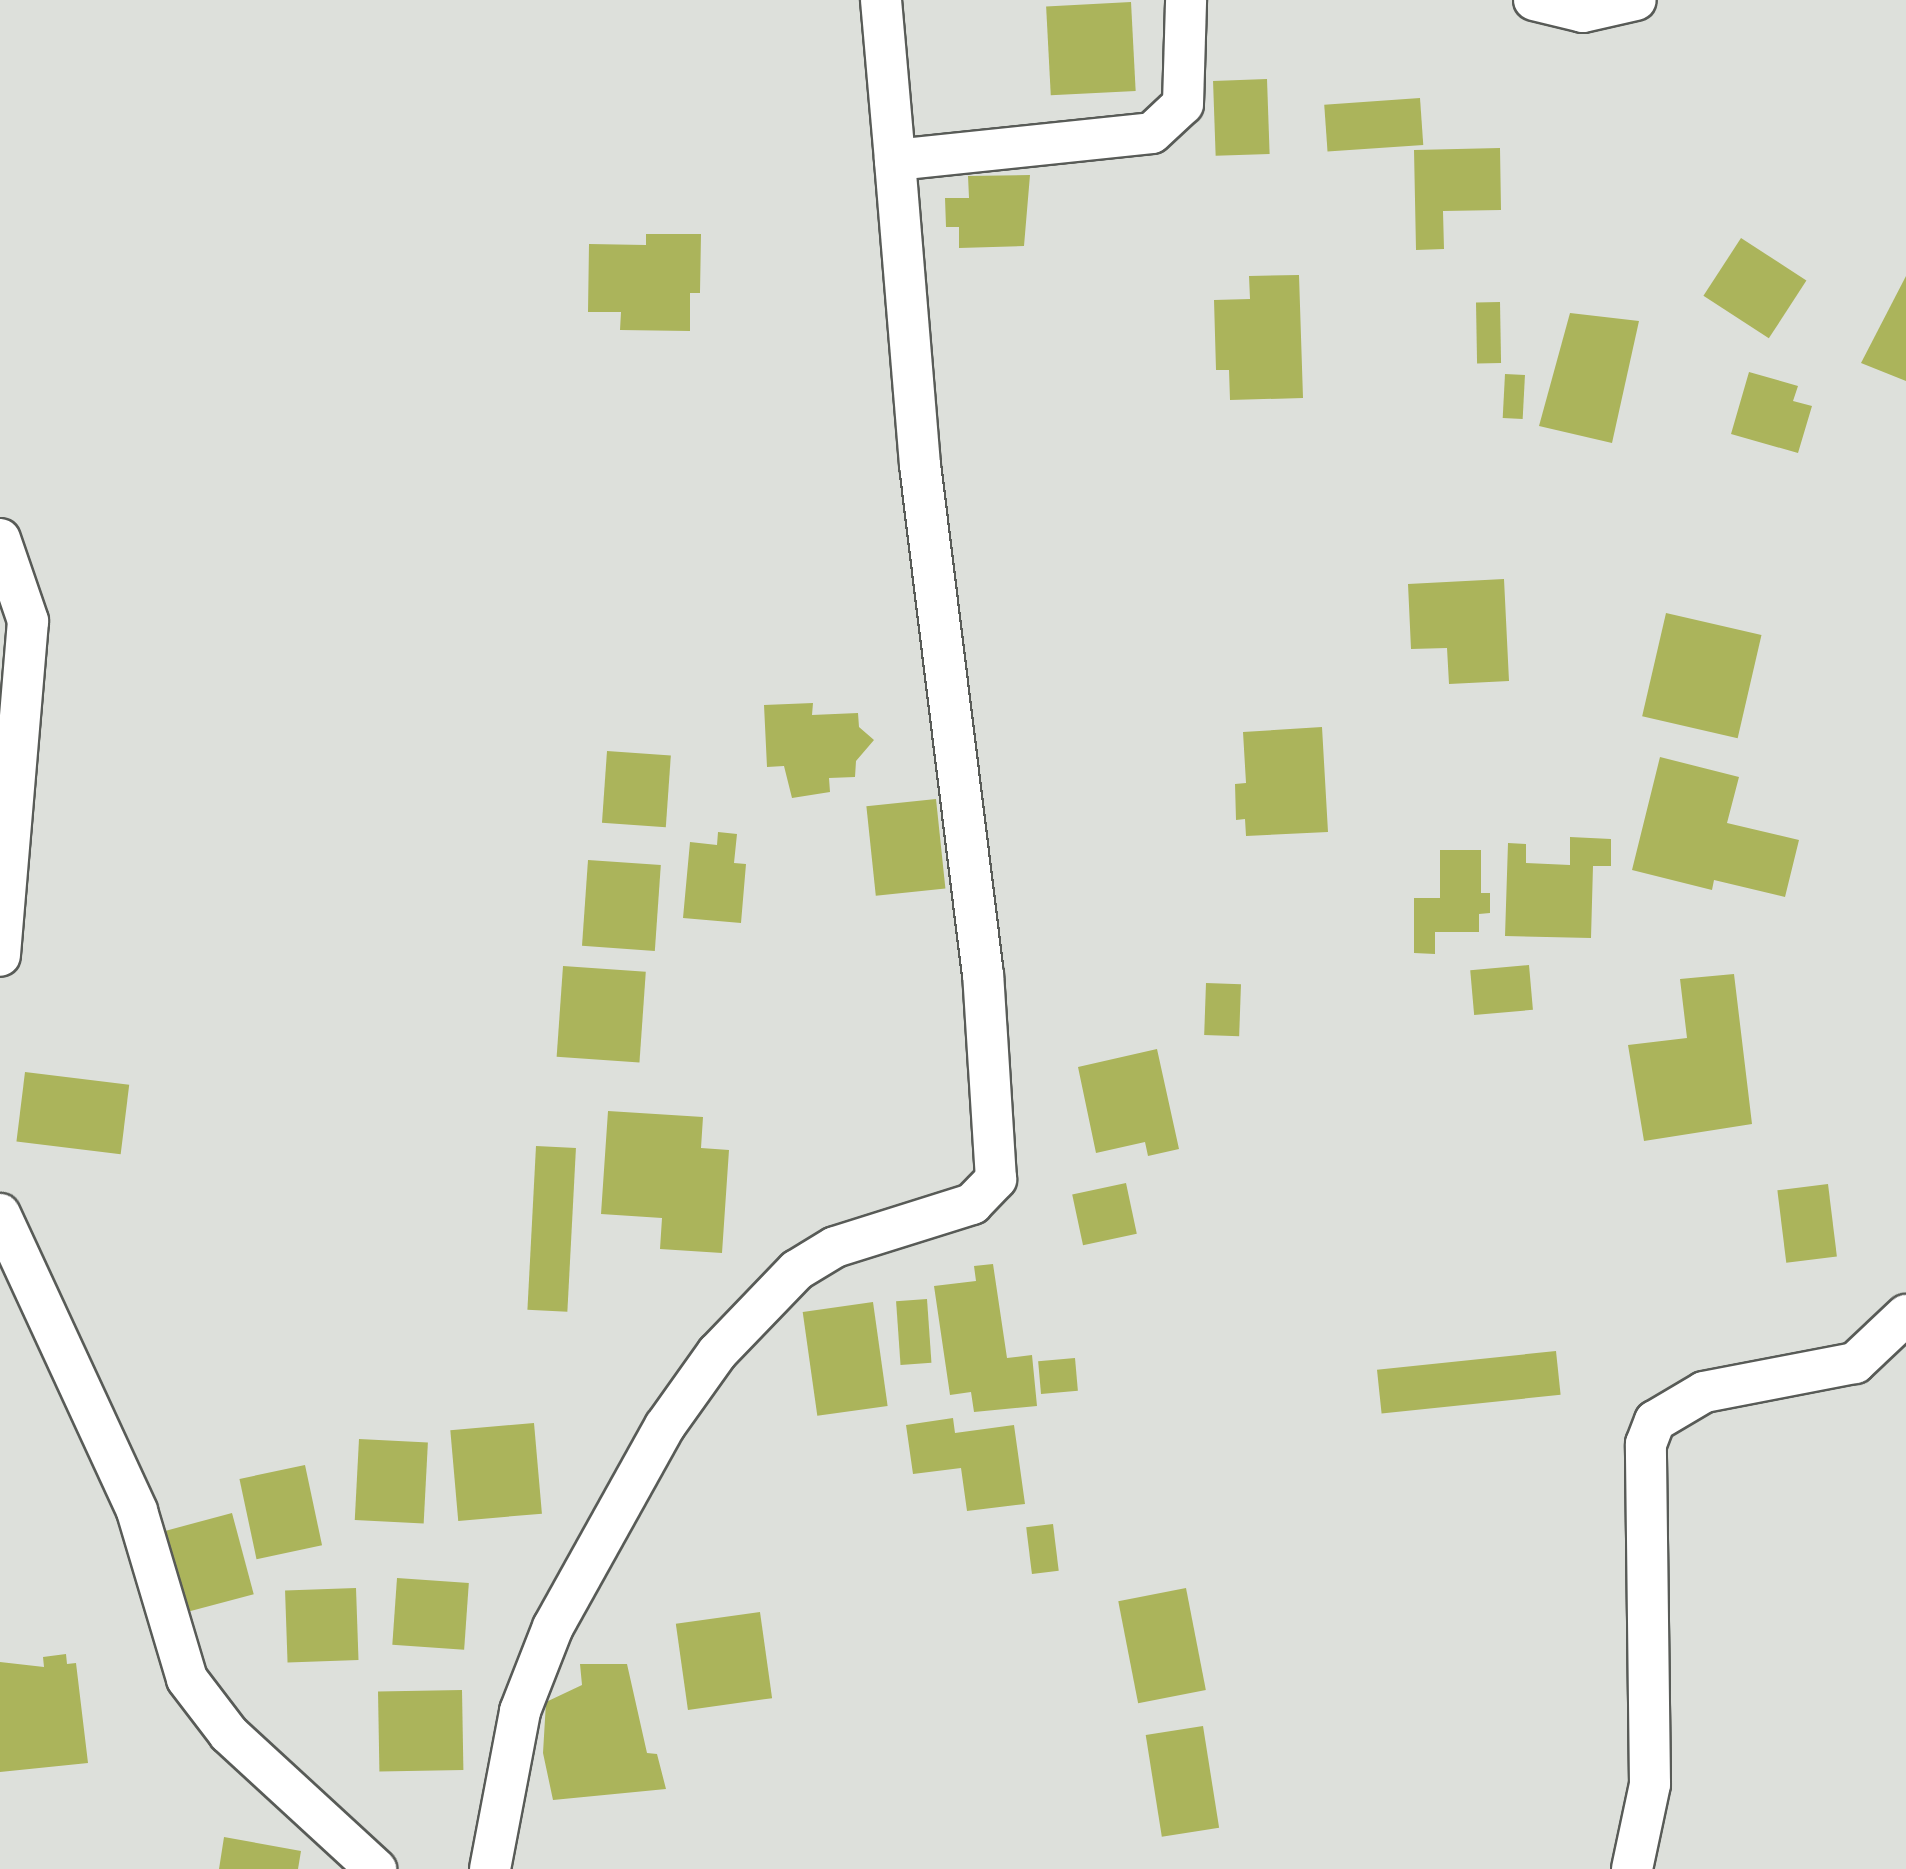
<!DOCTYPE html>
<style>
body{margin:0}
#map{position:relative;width:1906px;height:1869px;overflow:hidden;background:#dde0db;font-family:Signika,sans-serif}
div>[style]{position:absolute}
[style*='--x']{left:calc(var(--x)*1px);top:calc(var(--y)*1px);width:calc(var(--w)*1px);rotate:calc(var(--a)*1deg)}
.building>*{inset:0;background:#abb45b;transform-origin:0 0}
.roads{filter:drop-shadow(2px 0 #585b57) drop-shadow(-2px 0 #585b57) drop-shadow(0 2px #585b57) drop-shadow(0 -2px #585b57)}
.minor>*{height:40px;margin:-20px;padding:0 20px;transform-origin:20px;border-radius:20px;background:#fff}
span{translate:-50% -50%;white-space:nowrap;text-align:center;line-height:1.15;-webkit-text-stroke:8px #fff;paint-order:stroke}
</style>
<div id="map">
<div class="building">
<i style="left:1131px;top:2px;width:89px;height:85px;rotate:87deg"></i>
<i style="left:1267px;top:79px;width:75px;height:54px;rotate:88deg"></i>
<i style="left:1420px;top:98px;width:47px;height:96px;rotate:86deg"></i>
<i style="clip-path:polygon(1500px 148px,1501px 210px,1443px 211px,1444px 249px,1416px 250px,1414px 150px)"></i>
<i style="clip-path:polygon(1030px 175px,1024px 246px,959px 248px,959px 227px,946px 227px,945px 198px,969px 198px,968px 176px)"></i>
<i style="clip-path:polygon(646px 234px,701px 234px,700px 293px,690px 293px,690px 331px,620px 330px,621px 312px,588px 312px,589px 244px,646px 245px)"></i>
<i style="left:1741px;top:238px;width:78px;height:69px;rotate:33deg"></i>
<i style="clip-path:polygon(1299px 275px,1303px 398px,1230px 400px,1229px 370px,1216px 370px,1214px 300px,1250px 299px,1249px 276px)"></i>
<i style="clip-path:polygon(1906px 276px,1906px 381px,1861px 363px)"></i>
<i style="left:1500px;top:302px;width:61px;height:24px;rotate:89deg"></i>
<i style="clip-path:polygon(1570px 313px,1639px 321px,1612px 443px,1539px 426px)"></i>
<i style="clip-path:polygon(1749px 372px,1798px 386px,1793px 401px,1812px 406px,1798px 453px,1731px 434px)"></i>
<i style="left:1505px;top:374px;width:20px;height:44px;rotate:3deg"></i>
<i style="clip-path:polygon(1504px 579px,1509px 681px,1449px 684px,1447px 648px,1411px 649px,1408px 584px)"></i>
<i style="left:1666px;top:613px;width:98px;height:106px;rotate:13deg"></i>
<i style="clip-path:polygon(813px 703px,812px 715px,858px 713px,859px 727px,874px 740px,856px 761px,855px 777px,829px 778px,830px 792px,792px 798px,784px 766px,767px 767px,764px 705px)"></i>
<i style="clip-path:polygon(1322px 727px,1328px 832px,1246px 836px,1245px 819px,1236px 820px,1235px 784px,1246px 783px,1243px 732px)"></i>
<i style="left:607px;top:751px;width:64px;height:72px;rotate:4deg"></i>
<i style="clip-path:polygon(1660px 757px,1739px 777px,1727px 823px,1799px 840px,1785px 897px,1714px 880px,1712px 890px,1632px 870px)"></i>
<i style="left:936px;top:799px;width:90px;height:70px;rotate:84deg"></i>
<i style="clip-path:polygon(718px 832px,737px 834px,734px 863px,746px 864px,741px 923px,683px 918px,690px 842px,717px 845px)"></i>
<i style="clip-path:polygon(1570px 837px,1611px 839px,1611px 866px,1593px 866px,1591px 938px,1505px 936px,1508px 843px,1526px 844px,1526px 863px,1570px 865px)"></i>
<i style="clip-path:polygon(1440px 850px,1481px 850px,1481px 893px,1490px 893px,1490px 913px,1479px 914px,1479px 932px,1435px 932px,1435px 954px,1414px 953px,1414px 898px,1440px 898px)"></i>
<i style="left:588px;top:860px;width:73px;height:86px;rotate:4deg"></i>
<i style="left:1529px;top:965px;width:45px;height:59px;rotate:85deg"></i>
<i style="left:563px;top:966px;width:83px;height:91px;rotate:4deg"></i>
<i style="clip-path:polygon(1734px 974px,1752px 1124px,1644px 1141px,1628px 1045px,1687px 1038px,1680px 979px)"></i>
<i style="left:1206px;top:983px;width:35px;height:52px;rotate:2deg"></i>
<i style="clip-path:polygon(1157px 1049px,1179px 1149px,1148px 1156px,1145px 1142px,1096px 1153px,1078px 1067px)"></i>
<i style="left:25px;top:1072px;width:105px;height:70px;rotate:7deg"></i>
<i style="clip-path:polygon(608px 1111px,703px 1117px,701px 1148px,729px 1150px,722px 1253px,660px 1249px,662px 1218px,601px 1214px)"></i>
<i style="left:536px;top:1146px;width:40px;height:164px;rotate:3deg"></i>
<i style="left:1126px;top:1183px;width:52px;height:55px;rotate:78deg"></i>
<i style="left:1828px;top:1184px;width:73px;height:51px;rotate:83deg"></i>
<i style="clip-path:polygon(993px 1264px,1007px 1358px,1032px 1355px,1037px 1406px,974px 1412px,971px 1392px,950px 1395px,934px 1286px,976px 1281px,974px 1266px)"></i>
<i style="left:927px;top:1299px;width:64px;height:31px;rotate:86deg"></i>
<i style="left:873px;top:1302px;width:105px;height:71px;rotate:82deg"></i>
<i style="left:1556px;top:1351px;width:44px;height:180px;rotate:84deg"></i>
<i style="left:1075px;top:1358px;width:33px;height:37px;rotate:85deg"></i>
<i style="clip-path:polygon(953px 1418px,955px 1433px,1014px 1425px,1025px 1504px,967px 1511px,961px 1468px,913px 1474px,906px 1425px)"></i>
<i style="left:534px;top:1423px;width:91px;height:84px;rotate:85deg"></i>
<i style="left:359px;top:1439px;width:69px;height:81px;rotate:3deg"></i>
<i style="left:305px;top:1465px;width:82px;height:67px;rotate:78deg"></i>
<i style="left:232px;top:1513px;width:84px;height:77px;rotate:75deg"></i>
<i style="left:1053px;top:1524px;width:47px;height:27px;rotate:83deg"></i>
<i style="left:397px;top:1578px;width:72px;height:67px;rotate:4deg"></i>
<i style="left:356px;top:1588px;width:72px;height:71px;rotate:88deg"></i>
<i style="left:1186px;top:1588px;width:104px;height:69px;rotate:79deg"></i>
<i style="left:760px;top:1612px;width:87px;height:85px;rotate:82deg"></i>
<i style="clip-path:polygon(66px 1654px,67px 1664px,76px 1663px,88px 1763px,0 1772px,0 1662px,44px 1667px,43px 1657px)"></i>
<i style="clip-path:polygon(580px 1664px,627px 1664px,647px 1753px,657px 1754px,666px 1789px,553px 1800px,543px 1753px,546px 1702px,582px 1685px)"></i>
<i style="left:462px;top:1690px;width:80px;height:84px;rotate:89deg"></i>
<i style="left:1203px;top:1726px;width:103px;height:58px;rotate:81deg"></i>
<i style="clip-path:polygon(224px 1837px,301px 1851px,298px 1869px,219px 1869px)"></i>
</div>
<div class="roads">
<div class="minor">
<i style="--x:881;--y:0;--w:161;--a:85"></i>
<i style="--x:1534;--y:0;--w:50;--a:13.8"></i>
<i style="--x:1583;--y:12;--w:54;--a:-12.8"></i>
<i style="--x:0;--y:539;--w:87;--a:71.1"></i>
<i style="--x:28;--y:621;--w:336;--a:94.8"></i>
<i style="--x:0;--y:1214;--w:327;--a:65.2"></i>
<i style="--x:137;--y:1511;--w:175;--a:73.4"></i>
<i style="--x:187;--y:1679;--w:69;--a:52.6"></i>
<i style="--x:229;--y:1734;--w:200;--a:42.6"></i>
<i style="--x:490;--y:1869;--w:161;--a:-79.2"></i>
<i style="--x:520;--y:1711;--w:90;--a:-68.6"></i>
<i style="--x:553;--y:1627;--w:230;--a:-60.9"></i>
<i style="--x:665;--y:1426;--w:90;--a:-54.5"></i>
<i style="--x:717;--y:1353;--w:115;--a:-46.1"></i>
<i style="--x:797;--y:1270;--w:44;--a:-31.2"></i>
<i style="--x:835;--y:1247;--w:144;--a:-17.4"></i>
<i style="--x:972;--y:1204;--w:35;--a:-46"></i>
<i style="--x:996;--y:1179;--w:204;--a:-93.6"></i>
<i style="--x:983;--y:975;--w:514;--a:-97.04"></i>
<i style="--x:920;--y:465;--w:306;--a:-94.7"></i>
<i style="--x:895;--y:160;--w:258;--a:-6"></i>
<i style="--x:1152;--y:133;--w:42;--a:-43.1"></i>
<i style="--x:1183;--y:104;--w:104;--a:-88.3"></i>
<i style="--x:1632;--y:1869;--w:87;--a:-78"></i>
<i style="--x:1650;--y:1784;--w:340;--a:-90.7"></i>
<i style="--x:1646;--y:1444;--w:25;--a:-69"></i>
<i style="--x:1655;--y:1421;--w:57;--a:-30.6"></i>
<i style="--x:1704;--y:1392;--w:154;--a:-10.9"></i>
<i style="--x:1855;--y:1363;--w:70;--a:-43.3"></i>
</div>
</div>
</div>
